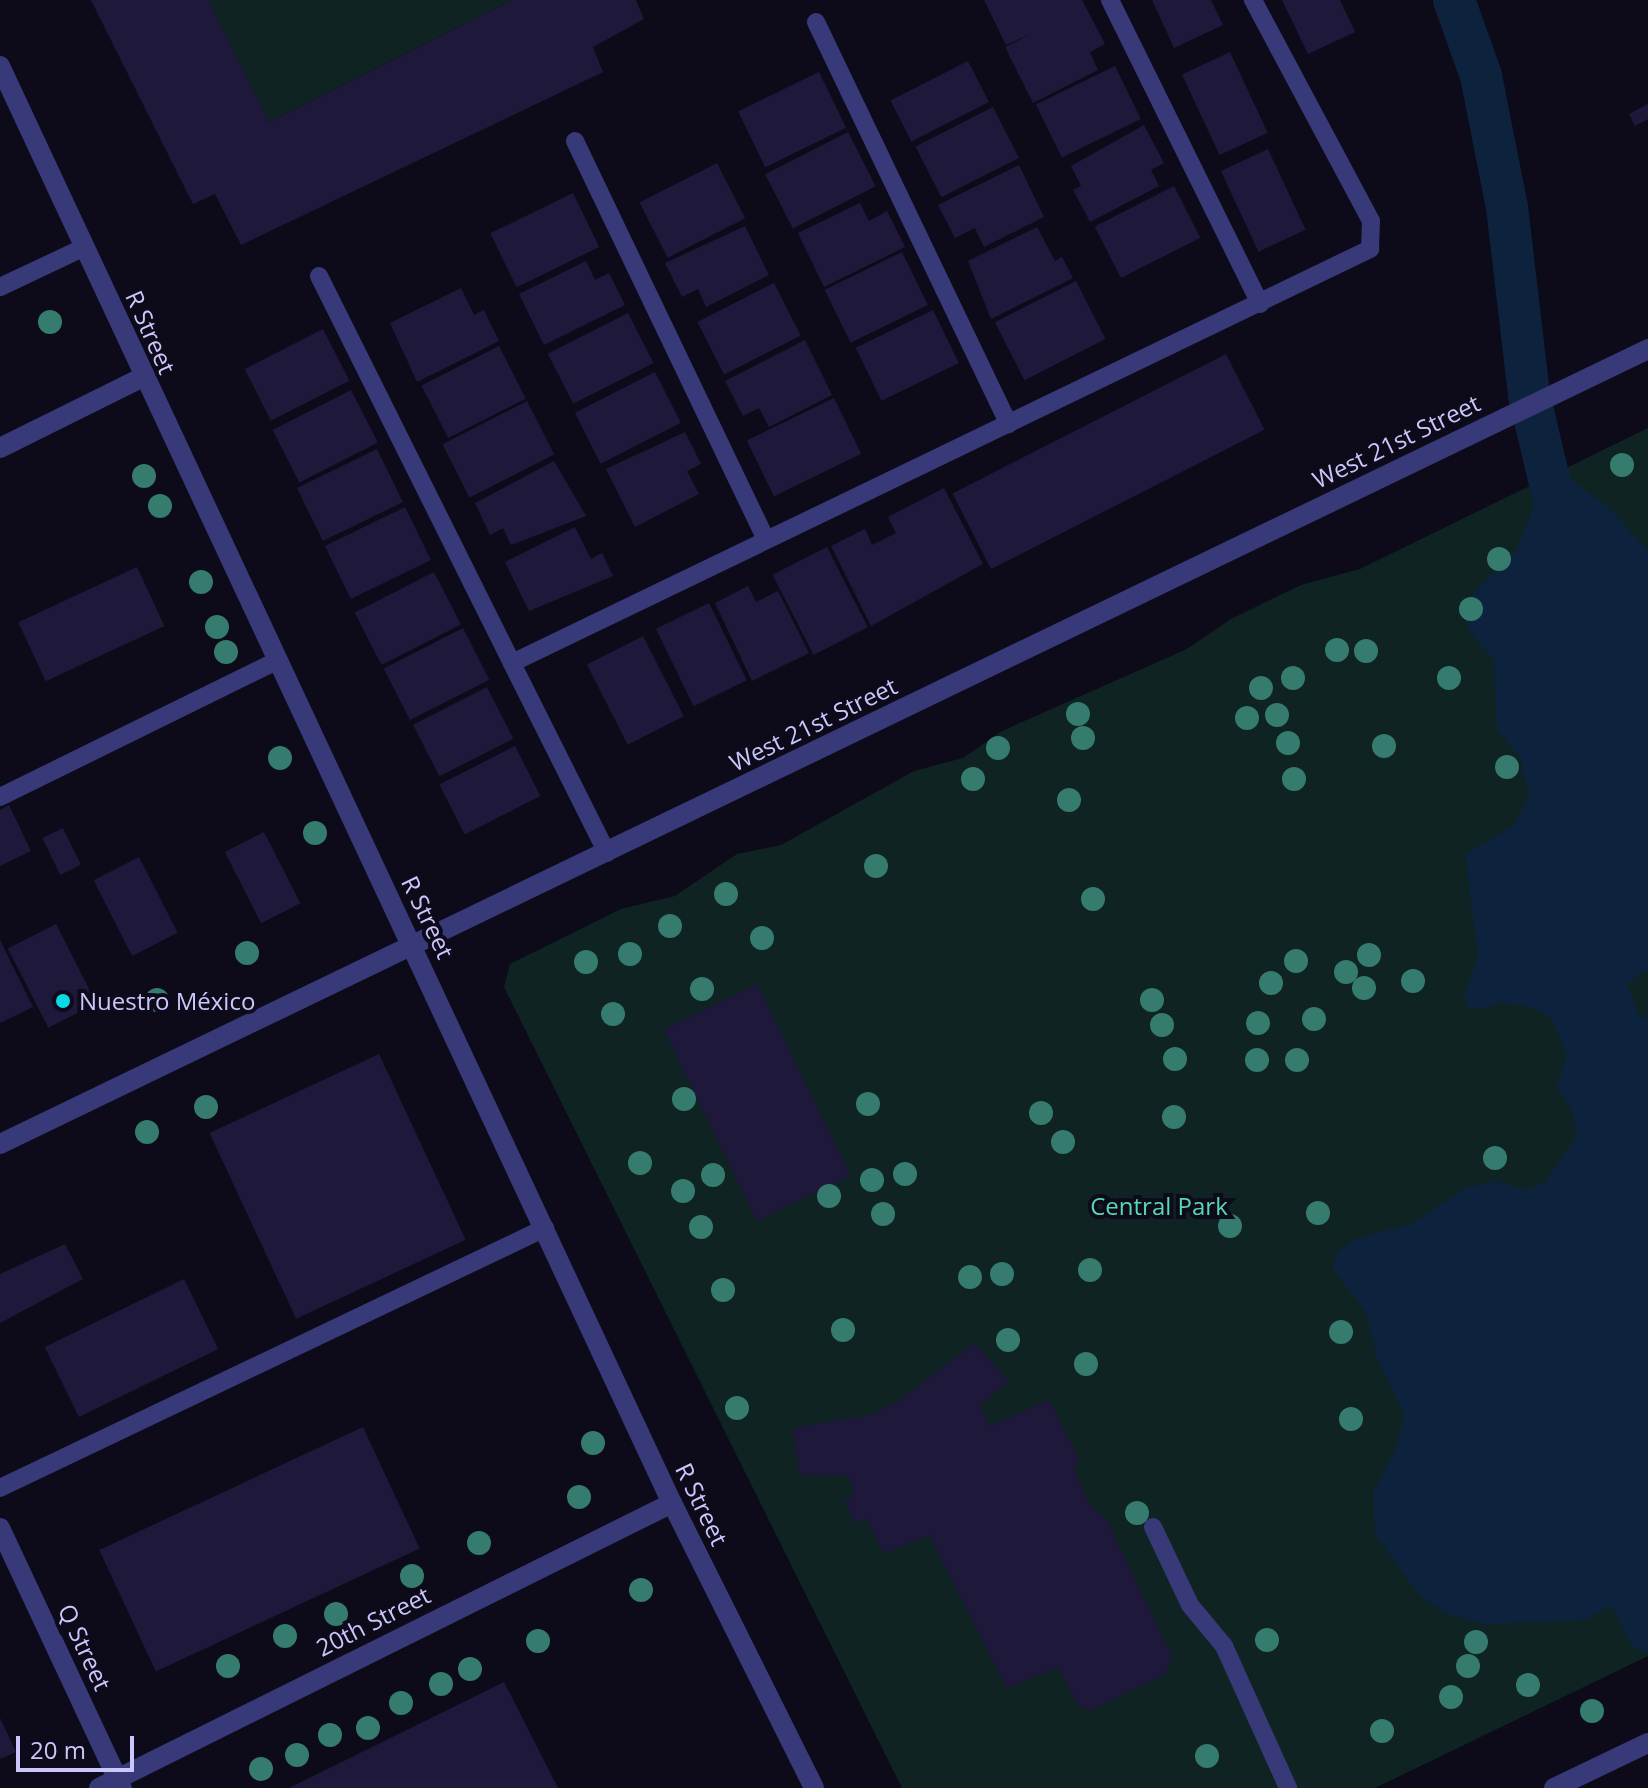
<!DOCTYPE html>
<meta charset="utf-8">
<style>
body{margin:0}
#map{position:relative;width:1648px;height:1788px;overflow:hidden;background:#0d0b1a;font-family:"Open Sans",sans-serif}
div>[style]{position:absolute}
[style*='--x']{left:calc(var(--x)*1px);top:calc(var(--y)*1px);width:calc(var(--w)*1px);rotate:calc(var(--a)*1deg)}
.green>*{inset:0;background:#0f2422}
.water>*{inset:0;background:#0d223d}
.canal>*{height:42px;margin:-21px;padding:0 21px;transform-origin:21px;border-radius:21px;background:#0d223d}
.building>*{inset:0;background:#1e183b;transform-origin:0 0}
.service>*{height:18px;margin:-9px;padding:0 9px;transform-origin:9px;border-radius:9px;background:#383978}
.minor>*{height:20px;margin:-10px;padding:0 10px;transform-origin:10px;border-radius:10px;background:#383978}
.tertiary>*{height:20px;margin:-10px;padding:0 10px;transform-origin:10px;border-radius:10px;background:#383978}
.trees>*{width:24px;height:24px;margin:-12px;border-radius:50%;background:#367c6e}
.dots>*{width:22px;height:22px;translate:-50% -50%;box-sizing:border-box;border:4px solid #0d0b1a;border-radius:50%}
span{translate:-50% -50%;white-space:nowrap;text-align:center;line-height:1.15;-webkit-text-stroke:8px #0d0b1a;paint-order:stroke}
.street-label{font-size:24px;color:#cbc7fd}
.poi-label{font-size:24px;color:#cbc7fd}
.left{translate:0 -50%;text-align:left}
.park-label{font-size:24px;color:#58d8b2}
.scale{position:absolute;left:16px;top:1736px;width:118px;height:36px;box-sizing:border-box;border:4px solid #cbc7fd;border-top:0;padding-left:10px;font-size:24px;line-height:28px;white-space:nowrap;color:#cbc7fd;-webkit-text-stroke:6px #0d0b1a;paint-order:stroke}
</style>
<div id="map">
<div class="green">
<i style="clip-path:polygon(208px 0,512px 0,269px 122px)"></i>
<i style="clip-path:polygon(1648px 428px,1648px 1656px,1375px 1788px,902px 1788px,504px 987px,510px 964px,621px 909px,675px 896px,737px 854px,781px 845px,914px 771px,963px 758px,1002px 731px,1187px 649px,1231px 619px,1301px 585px,1360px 569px)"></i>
</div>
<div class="water">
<i style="clip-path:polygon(1562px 473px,1607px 506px,1648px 550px,1648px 969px,1627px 984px,1640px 1018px,1648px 1017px,1648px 1586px,1585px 1620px,1484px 1624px,1448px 1614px,1419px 1595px,1375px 1534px,1373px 1492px,1396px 1449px,1404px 1413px,1377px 1358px,1366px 1313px,1333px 1269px,1337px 1253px,1354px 1239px,1413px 1224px,1464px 1188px,1495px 1181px,1526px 1190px,1545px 1183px,1577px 1136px,1573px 1113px,1557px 1088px,1567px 1055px,1552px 1019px,1531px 1007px,1506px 1003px,1470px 1010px,1464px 998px,1478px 956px,1465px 855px,1514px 825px,1529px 797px,1520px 757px,1497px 730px,1494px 659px,1469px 631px,1465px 614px,1472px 595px,1517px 548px,1544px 481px)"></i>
</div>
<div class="canal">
<i style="--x:1454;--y:0;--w:81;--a:70.4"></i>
<i style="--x:1481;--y:76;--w:134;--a:78.8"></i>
<i style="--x:1507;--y:207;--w:189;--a:83.3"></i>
<i style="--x:1529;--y:395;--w:143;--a:76.6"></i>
<i style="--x:1625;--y:1541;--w:55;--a:84.8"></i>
<i style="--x:1630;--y:1596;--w:39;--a:63"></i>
</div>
<div class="building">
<i style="clip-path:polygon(91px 0,208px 0,269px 122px,512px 0,636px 0,644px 19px,593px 47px,603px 72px,241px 245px,215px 194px,193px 204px)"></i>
<i style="clip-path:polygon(984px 0,1082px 0,1105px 44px,1090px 52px,1098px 70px,1033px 103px,1005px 47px,1033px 33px,1006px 45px)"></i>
<i style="clip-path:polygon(1152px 0,1211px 0,1223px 25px,1174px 48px)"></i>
<i style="clip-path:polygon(1282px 0,1340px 0,1355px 32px,1308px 54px)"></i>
<i style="left:1230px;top:52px;width:89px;height:53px;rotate:65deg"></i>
<i style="left:968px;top:61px;width:46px;height:87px;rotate:63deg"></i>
<i style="left:1115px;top:66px;width:59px;height:88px;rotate:64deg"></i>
<i style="left:819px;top:72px;width:62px;height:90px;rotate:64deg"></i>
<i style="clip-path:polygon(1648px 104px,1648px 119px,1635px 126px,1629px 114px)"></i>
<i style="left:993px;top:107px;width:57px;height:87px;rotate:63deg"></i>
<i style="clip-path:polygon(1144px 125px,1164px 163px,1151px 170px,1159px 186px,1090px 222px,1073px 190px,1081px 186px,1071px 166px)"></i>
<i style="left:848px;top:132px;width:61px;height:93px;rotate:63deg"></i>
<i style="left:1268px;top:149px;width:89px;height:52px;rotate:65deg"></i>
<i style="left:717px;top:163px;width:62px;height:87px;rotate:63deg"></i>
<i style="clip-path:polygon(1019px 165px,1044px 217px,984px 247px,975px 228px,955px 238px,938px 205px)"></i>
<i style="left:1174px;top:186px;width:58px;height:89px;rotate:63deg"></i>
<i style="left:573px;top:193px;width:60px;height:92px;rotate:64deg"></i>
<i style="clip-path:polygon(860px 203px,869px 221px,887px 211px,905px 247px,824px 287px,798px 233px)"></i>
<i style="clip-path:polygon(745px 226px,769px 275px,706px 307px,698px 289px,682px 297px,665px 263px)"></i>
<i style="clip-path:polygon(1037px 227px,1055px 261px,1062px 257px,1073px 278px,991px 319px,968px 261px)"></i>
<i style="left:902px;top:252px;width:59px;height:86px;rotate:64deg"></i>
<i style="clip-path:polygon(586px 261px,595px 280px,609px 273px,625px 305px,544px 345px,519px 294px)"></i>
<i style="left:1076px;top:281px;width:65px;height:91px;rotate:63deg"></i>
<i style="left:774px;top:283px;width:59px;height:86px;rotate:63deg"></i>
<i style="clip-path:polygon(461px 288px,474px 315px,484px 310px,499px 341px,417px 382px,390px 323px)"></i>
<i style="left:933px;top:310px;width:59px;height:86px;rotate:64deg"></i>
<i style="left:628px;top:313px;width:56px;height:90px;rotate:63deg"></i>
<i style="left:323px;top:329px;width:58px;height:88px;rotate:63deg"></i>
<i style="clip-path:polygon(805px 340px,832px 395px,769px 427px,759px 408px,743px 416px,725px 381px)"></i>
<i style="left:499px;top:346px;width:59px;height:87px;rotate:63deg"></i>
<i style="left:1226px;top:354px;width:85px;height:307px;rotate:63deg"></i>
<i style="left:655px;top:372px;width:57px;height:90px;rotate:63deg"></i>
<i style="left:351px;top:390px;width:59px;height:88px;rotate:63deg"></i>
<i style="left:834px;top:398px;width:62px;height:97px;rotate:64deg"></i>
<i style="left:527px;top:401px;width:60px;height:95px;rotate:63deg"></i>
<i style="clip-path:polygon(685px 432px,701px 464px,687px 471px,699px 494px,635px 527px,606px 469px)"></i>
<i style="left:377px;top:449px;width:59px;height:89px;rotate:64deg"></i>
<i style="clip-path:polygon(554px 461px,586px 516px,511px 545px,503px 528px,490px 535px,475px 503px)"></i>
<i style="clip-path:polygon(944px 488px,983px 564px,871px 626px,831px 546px,865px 529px,872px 545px,896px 533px,888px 517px)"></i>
<i style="left:405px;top:507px;width:59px;height:89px;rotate:64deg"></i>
<i style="clip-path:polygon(575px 527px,591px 559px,602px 553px,613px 576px,529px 611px,505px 562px)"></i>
<i style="left:827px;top:547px;width:90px;height:61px;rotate:63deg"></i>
<i style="left:137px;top:567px;width:65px;height:131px;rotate:65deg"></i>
<i style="left:434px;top:572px;width:59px;height:89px;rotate:63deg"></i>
<i style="clip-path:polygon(748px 586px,756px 602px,778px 591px,809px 653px,752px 681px,715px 603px)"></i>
<i style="left:709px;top:603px;width:86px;height:59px;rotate:64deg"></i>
<i style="left:463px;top:628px;width:58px;height:89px;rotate:63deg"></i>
<i style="left:643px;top:636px;width:90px;height:63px;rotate:63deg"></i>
<i style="left:487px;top:687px;width:58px;height:83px;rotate:63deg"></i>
<i style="left:515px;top:746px;width:56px;height:85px;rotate:63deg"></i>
<i style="clip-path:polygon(9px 805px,31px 851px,0 866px,0 810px)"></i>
<i style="left:63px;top:828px;width:41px;height:23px;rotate:64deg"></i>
<i style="left:264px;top:832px;width:80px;height:44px;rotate:63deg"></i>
<i style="left:139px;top:857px;width:85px;height:51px;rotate:63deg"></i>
<i style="left:56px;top:924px;width:89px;height:54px;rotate:63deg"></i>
<i style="clip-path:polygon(0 940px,33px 1007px,0 1023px)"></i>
<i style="left:757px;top:984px;width:213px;height:104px;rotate:64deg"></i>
<i style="left:379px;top:1054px;width:205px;height:187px;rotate:65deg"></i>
<i style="clip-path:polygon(65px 1244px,83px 1279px,0 1323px,0 1274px)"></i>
<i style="left:184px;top:1279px;width:78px;height:155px;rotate:64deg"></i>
<i style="clip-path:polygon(974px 1343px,1009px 1381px,980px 1406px,990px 1426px,1049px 1400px,1080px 1461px,1074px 1471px,1093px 1510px,1105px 1516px,1172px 1657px,1166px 1674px,1091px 1710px,1078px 1706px,1058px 1667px,1007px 1689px,929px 1535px,884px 1554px,866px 1519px,855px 1523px,844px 1501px,854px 1496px,848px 1476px,800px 1475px,792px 1428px,870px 1415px,899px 1401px)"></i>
<i style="left:363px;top:1427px;width:134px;height:291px;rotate:65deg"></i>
<i style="clip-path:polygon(504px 1682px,558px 1788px,289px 1788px)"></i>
<i style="clip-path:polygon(0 1718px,16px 1752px,0 1759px)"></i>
</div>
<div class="service">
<i style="--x:1110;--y:0;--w:339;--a:63.7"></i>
<i style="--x:816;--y:22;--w:446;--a:64.4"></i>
<i style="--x:575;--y:141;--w:441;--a:64.4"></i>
<i style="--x:319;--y:276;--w:432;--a:63.5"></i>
<i style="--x:0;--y:287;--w:94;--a:-25.2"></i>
<i style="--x:0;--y:797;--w:305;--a:-26.2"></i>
<i style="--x:607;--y:853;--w:212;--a:-116.6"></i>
<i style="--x:512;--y:663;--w:953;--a:-25.76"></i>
<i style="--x:1370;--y:249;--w:28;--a:-88"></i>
<i style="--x:1371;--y:221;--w:251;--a:-118.1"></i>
<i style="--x:0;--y:1488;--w:604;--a:-25.5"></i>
<i style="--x:1153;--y:1527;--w:86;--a:64.6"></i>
<i style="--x:1190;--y:1605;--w:53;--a:50.3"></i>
<i style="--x:1224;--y:1646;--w:156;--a:65.7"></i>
</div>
<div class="minor">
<i style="--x:0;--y:66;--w:1586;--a:64.94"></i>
<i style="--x:672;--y:1503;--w:318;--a:63.5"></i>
<i style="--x:0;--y:448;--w:160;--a:-26.4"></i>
</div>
<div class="tertiary">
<i style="--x:0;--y:1144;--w:1830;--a:-25.75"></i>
<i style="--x:0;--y:1528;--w:287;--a:64.9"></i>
<i style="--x:99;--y:1788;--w:640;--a:-26.44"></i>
<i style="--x:1554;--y:1788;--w:104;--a:-25.6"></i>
</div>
<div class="trees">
<i style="left:50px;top:322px"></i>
<i style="left:1622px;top:465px"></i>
<i style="left:144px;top:476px"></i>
<i style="left:160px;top:506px"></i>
<i style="left:1499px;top:559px"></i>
<i style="left:201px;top:582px"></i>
<i style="left:1471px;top:609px"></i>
<i style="left:217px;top:627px"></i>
<i style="left:1337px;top:650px"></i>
<i style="left:1366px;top:651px"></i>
<i style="left:226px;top:652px"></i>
<i style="left:1293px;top:678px"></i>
<i style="left:1449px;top:678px"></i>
<i style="left:1261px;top:688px"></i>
<i style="left:1078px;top:714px"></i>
<i style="left:1277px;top:715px"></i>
<i style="left:1247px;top:718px"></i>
<i style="left:1083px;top:738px"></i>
<i style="left:1288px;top:743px"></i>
<i style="left:1384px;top:746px"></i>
<i style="left:998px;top:748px"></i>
<i style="left:280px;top:758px"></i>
<i style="left:1507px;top:767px"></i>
<i style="left:973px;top:779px"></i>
<i style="left:1294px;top:779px"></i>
<i style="left:1069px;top:800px"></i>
<i style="left:315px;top:833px"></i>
<i style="left:876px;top:866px"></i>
<i style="left:726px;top:894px"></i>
<i style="left:1093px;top:899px"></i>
<i style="left:670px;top:926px"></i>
<i style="left:762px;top:938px"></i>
<i style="left:247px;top:953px"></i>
<i style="left:630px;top:954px"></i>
<i style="left:1369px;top:955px"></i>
<i style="left:1296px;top:961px"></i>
<i style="left:586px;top:962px"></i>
<i style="left:1346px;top:972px"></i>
<i style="left:1413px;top:981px"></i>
<i style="left:1271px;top:983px"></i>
<i style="left:1364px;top:988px"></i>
<i style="left:702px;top:989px"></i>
<i style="left:157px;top:1000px"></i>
<i style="left:1152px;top:1000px"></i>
<i style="left:613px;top:1014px"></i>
<i style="left:1314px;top:1019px"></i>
<i style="left:1258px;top:1023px"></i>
<i style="left:1162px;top:1025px"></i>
<i style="left:1175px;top:1059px"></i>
<i style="left:1257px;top:1060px"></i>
<i style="left:1297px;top:1060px"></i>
<i style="left:684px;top:1099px"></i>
<i style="left:868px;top:1104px"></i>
<i style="left:206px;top:1107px"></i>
<i style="left:1041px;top:1113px"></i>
<i style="left:1174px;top:1117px"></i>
<i style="left:147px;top:1132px"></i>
<i style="left:1063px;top:1142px"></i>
<i style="left:1495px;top:1158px"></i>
<i style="left:640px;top:1163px"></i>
<i style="left:905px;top:1174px"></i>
<i style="left:713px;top:1175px"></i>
<i style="left:872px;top:1180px"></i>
<i style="left:683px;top:1191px"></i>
<i style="left:829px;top:1196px"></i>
<i style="left:1318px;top:1213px"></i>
<i style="left:883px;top:1214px"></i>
<i style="left:1230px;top:1226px"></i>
<i style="left:701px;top:1227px"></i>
<i style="left:1090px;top:1270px"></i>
<i style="left:1002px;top:1274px"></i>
<i style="left:970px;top:1277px"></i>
<i style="left:723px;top:1290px"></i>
<i style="left:843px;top:1330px"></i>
<i style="left:1341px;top:1332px"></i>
<i style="left:1008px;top:1340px"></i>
<i style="left:1086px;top:1364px"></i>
<i style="left:737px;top:1408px"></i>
<i style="left:1351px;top:1419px"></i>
<i style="left:593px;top:1443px"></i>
<i style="left:579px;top:1497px"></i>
<i style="left:1137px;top:1513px"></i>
<i style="left:479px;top:1543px"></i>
<i style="left:412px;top:1576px"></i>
<i style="left:641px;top:1590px"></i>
<i style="left:336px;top:1614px"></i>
<i style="left:285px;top:1636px"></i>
<i style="left:1267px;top:1640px"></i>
<i style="left:538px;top:1641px"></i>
<i style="left:1476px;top:1642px"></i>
<i style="left:228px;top:1666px"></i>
<i style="left:1468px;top:1666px"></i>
<i style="left:470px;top:1669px"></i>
<i style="left:441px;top:1684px"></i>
<i style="left:1528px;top:1685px"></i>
<i style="left:1451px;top:1697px"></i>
<i style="left:401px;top:1703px"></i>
<i style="left:1592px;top:1711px"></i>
<i style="left:368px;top:1728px"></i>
<i style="left:1382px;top:1731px"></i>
<i style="left:330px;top:1735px"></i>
<i style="left:297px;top:1755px"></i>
<i style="left:1207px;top:1756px"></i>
<i style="left:261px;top:1769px"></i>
</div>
<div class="dots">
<i style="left:63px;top:1001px;background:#0adae6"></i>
</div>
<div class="street-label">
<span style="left:151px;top:332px;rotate:66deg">R Street</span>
<span style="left:1396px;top:441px;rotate:-26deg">West 21st Street</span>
<span style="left:813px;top:724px;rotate:-26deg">West 21st Street</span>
<span style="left:428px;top:917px;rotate:64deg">R Street</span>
<span style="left:702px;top:1504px;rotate:64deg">R Street</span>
<span style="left:373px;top:1621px;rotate:-27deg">20th Street</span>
<span style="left:85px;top:1647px;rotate:65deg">Q Street</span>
</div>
<div class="poi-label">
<span class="left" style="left:79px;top:1001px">Nuestro México</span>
</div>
<div class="park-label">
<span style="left:1159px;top:1206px">Central Park</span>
</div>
<div class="scale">20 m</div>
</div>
